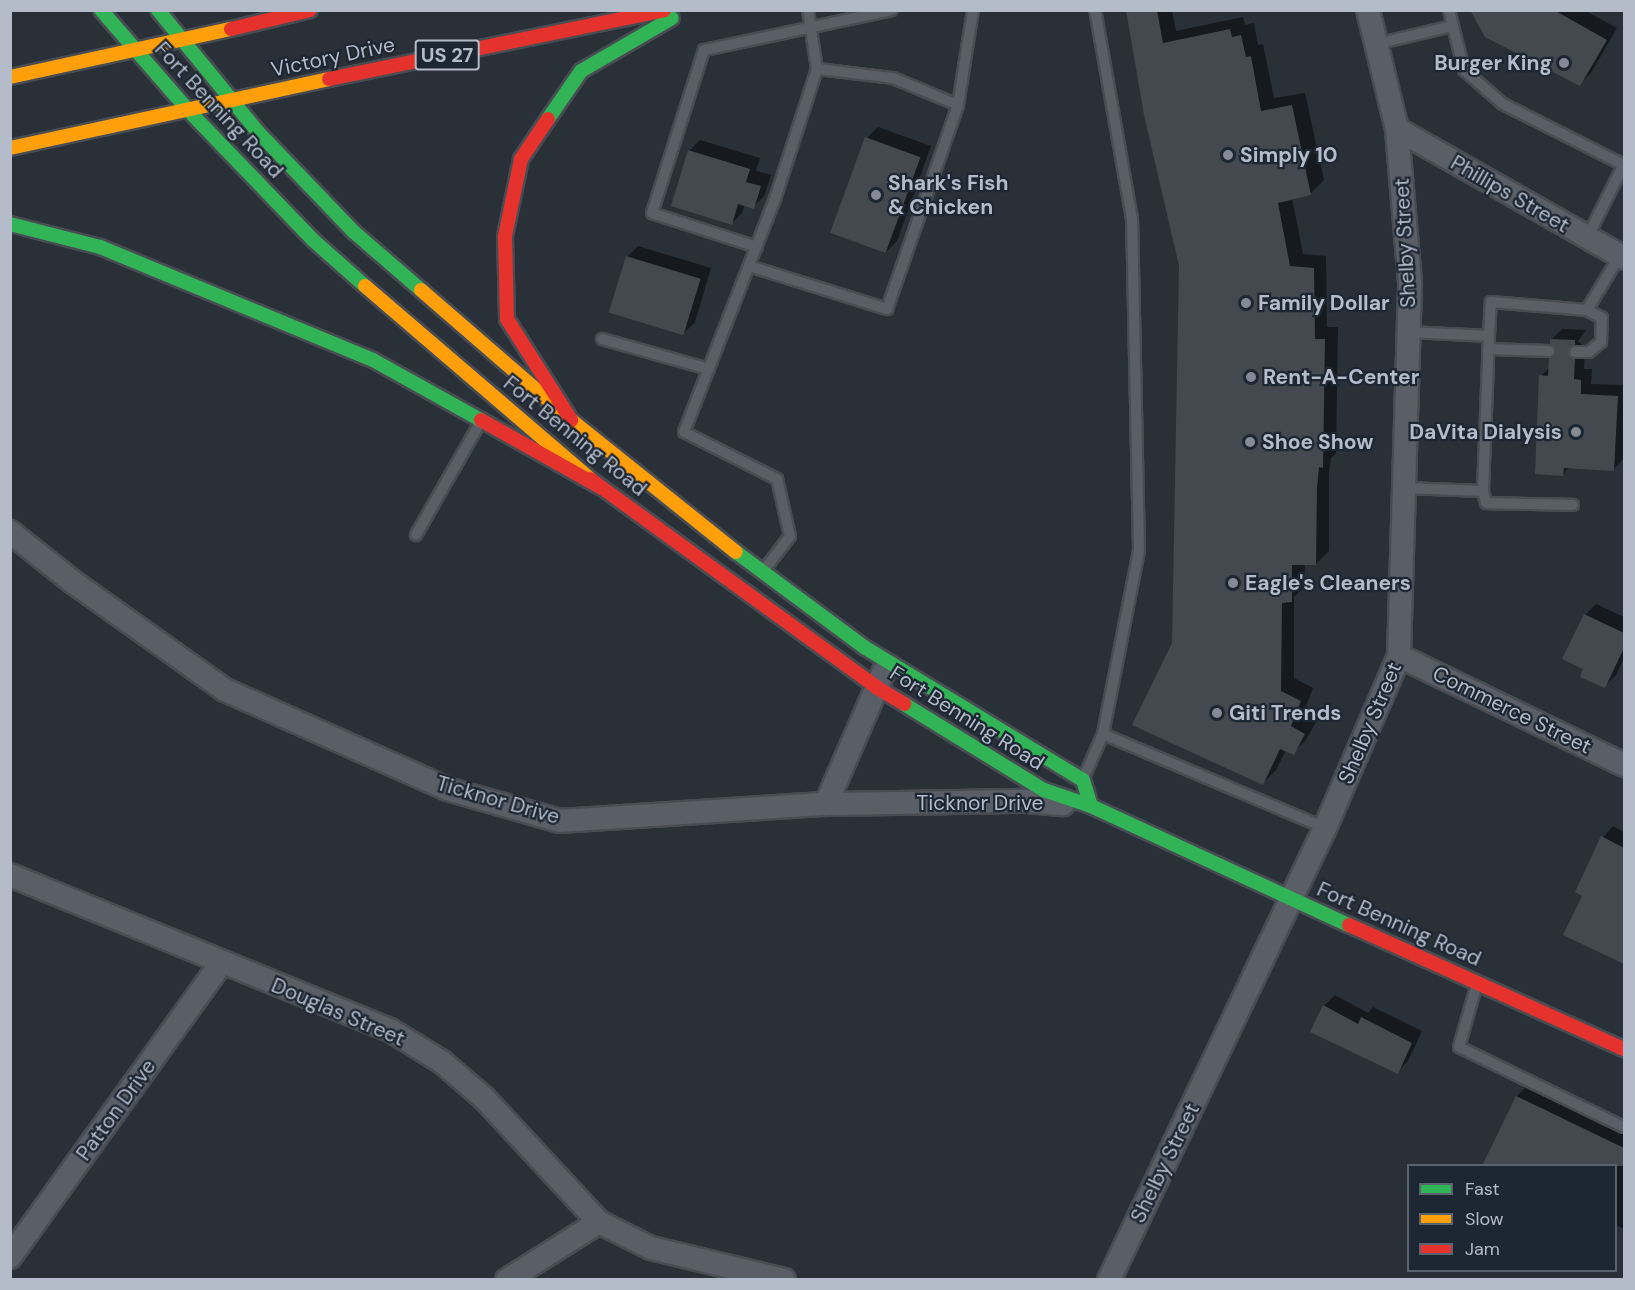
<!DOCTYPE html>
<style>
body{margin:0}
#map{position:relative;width:1635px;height:1290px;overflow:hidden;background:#2a3038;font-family:"DM Sans",sans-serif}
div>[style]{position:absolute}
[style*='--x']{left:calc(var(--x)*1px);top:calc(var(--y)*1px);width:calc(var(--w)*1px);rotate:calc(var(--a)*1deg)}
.shadow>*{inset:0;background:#0007}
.building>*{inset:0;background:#444950;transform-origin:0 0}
.roads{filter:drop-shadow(2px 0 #484c53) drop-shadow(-2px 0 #484c53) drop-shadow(0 2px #484c53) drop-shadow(0 -2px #484c53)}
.lane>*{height:10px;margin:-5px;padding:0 5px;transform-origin:5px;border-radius:5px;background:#5a5e66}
.street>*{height:22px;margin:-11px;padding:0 11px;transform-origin:11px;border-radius:11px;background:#5a5e66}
.fast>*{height:14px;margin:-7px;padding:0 7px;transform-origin:7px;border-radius:7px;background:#30b455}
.slow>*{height:14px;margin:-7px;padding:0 7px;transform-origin:7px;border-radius:7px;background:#ff9f0a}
.jam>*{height:14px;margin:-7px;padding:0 7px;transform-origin:7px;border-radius:7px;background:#e5322d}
.dots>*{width:16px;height:16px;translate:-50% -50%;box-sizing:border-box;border:3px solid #1d2633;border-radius:50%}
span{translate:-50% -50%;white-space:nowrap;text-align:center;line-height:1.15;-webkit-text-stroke:4.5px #1d2633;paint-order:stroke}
.shield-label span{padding:2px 4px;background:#1d2633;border:2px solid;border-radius:4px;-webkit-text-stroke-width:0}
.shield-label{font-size:20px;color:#b4bcc9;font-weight:700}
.street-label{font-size:21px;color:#b4bcc9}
.poi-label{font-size:21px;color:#b4bcc9;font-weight:700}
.right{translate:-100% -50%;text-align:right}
.left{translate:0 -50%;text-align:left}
.frame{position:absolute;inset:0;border:12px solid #b4bcc9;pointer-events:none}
.legend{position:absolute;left:1407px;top:1164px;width:210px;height:108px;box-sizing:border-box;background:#1d2633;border:2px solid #59626f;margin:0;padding:8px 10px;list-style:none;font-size:18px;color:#b4bcc9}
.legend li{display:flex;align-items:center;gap:12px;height:30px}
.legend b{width:30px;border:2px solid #59626f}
</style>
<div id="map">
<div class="shadow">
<i style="clip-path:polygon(1127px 10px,1172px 10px,1176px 31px,1243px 17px,1245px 25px,1254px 23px,1258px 45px,1263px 44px,1274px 98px,1305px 93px,1324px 180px,1311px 193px,1292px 198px,1303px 254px,1326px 256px,1327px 327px,1338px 327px,1336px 453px,1331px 458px,1329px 474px,1329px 551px,1316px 564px,1305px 564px,1304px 587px,1294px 597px,1294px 678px,1313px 688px,1303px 713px,1317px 720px,1306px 740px,1293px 753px,1286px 750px,1276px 770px,1263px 783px,1173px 644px,1180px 265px)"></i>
<i style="clip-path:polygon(1472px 10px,1584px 10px,1617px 28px,1591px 73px,1580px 84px)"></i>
<i style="clip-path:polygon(878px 127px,931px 146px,897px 241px,886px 252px,833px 232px,867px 138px)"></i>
<i style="clip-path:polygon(700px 140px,760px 158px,756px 171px,771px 175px,764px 196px,753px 207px,745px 204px,742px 213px,731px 224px,689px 151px)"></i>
<i style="clip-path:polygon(638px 246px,711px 268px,695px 322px,684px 333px,627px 257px)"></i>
<i style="clip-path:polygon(1562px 329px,1586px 330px,1578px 341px,1585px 348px,1584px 369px,1592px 369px,1591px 384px,1624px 385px,1624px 458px,1614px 469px,1570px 467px,1563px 474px,1541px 376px,1550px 367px,1558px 352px,1551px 340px)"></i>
<i style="clip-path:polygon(1596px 604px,1624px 617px,1624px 658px,1616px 675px,1605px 686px,1585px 668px,1585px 615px)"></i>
<i style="clip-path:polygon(1613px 826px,1624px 832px,1624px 963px,1565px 934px,1584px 895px,1603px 837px)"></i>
<i style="clip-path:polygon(1335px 995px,1368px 1013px,1373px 1007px,1422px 1031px,1408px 1061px,1397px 1072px,1324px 1006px)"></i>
<i style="clip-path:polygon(1528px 1085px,1624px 1132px,1624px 1229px,1616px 1225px,1616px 1166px,1485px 1163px,1517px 1096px)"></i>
</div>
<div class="building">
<i style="clip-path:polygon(1126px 10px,1157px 10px,1163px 43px,1230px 29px,1232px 37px,1241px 35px,1246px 57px,1251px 56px,1261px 111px,1292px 105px,1311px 195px,1278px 203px,1290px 266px,1314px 268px,1315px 339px,1325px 339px,1323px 468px,1319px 467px,1317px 488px,1316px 565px,1292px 565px,1292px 602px,1282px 603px,1281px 691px,1301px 701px,1291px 726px,1305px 734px,1294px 755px,1280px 749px,1263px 785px,1132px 725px,1172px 643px,1179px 266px,1144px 115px)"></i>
<i style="clip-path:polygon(1470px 10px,1554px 10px,1607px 40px,1580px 86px,1485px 37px)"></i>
<i style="left:865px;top:137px;width:59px;height:102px;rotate:20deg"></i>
<i style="clip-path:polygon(688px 150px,750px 169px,746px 182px,761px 186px,754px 209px,738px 204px,732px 225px,671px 206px)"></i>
<i style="left:626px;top:256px;width:78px;height:59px;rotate:17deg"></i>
<i style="clip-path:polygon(1550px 339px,1575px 340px,1575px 345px,1569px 348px,1568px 353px,1575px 359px,1574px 379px,1581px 380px,1581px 394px,1618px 396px,1614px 471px,1564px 468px,1563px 476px,1535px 474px,1539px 375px,1548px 376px,1549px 358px,1556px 352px,1555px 347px,1550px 344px)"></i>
<i style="clip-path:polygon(1584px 614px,1624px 633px,1624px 648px,1605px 688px,1580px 677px,1583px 669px,1562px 659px)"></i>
<i style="clip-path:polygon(1601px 836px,1624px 848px,1624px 964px,1563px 935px,1582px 896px,1575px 892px)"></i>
<i style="clip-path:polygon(1323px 1005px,1358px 1024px,1361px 1017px,1412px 1043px,1398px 1074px,1310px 1032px)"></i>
<i style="clip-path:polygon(1516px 1096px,1624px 1148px,1624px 1166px,1482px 1166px)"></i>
</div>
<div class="roads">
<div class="lane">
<i style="--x:1449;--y:10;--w:62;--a:76"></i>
<i style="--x:1464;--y:70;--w:52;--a:41.1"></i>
<i style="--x:1503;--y:104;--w:136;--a:26.8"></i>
<i style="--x:1376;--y:44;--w:79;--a:-13.2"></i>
<i style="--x:958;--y:105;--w:96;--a:-81"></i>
<i style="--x:1587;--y:238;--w:83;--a:-63.4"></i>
<i style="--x:757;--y:247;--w:110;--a:-162.1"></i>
<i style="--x:652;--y:213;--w:171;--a:-72.3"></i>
<i style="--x:704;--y:50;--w:192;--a:-12"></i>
<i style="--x:749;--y:266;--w:145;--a:17.3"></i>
<i style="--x:887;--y:309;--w:216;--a:-70.8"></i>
<i style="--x:958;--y:105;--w:70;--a:-157.4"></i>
<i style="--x:893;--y:78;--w:77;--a:-173.2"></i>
<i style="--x:1489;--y:336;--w:34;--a:-87"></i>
<i style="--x:1491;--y:302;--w:96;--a:4.8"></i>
<i style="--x:1587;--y:310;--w:64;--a:-59"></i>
<i style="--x:602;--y:339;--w:111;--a:15.7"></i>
<i style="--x:1488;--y:349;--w:61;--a:1.9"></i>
<i style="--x:1575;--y:352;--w:14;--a:0"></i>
<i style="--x:1589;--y:352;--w:16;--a:-40"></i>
<i style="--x:1601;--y:342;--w:24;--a:-88"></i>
<i style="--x:1602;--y:318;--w:17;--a:-152"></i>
<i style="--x:1404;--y:488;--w:79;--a:2.2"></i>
<i style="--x:1483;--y:491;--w:155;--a:-87.8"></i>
<i style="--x:1489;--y:336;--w:80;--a:-177.1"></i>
<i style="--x:1483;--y:491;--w:12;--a:76"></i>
<i style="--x:1486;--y:503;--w:87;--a:1.3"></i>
<i style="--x:416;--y:535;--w:129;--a:-60.3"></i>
<i style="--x:764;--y:570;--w:43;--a:-52.6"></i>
<i style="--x:790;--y:536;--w:58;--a:-102.8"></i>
<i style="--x:777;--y:479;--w:104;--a:-153.2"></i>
<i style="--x:684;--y:432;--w:250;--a:-68.7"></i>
<i style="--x:775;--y:199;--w:137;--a:-72.1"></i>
<i style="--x:817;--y:69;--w:60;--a:-98.7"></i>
<i style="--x:1103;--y:734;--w:241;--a:22.9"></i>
<i style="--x:1084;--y:777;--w:47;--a:-66.2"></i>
<i style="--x:1103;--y:734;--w:187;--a:-78.9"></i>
<i style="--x:1139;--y:550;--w:331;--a:-91.2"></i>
<i style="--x:1132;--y:219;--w:212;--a:-100"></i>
<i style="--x:1476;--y:987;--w:62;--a:105.8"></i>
<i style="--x:1459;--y:1047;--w:183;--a:25.9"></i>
</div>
<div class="street">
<i style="--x:1397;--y:129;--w:261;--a:29.6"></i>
<i style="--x:10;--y:532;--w:80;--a:38.4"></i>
<i style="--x:73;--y:582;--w:186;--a:35.4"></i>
<i style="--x:225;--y:690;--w:243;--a:24"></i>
<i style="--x:447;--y:789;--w:117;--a:15.8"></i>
<i style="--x:560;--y:821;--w:267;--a:-3.7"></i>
<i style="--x:826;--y:804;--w:200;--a:-0.9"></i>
<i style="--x:1026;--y:801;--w:37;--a:5"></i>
<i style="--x:1399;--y:656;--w:250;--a:25.8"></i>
<i style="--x:826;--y:804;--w:143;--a:-66.5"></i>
<i style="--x:10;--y:875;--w:410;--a:22.2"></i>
<i style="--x:390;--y:1030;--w:61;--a:31.6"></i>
<i style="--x:442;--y:1062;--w:55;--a:40.6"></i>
<i style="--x:484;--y:1098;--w:169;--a:47.2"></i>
<i style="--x:599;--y:1222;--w:58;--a:26.6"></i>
<i style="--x:651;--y:1248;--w:137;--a:13.5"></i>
<i style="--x:10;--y:1257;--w:362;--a:-54.3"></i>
<i style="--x:507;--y:1280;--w:109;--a:-32.2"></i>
<i style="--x:1109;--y:1280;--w:501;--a:-64.46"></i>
<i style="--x:1325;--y:828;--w:187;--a:-66.7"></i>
<i style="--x:1399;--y:656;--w:374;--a:-88.3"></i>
<i style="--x:1410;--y:282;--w:154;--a:-94.9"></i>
<i style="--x:1397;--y:129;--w:122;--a:-103.7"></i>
</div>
<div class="fast">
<i style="--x:101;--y:10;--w:131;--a:49"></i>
<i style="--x:187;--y:109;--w:182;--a:46.1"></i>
<i style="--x:313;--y:240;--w:69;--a:41.5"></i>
<i style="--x:158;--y:10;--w:158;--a:50.7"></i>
<i style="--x:258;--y:132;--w:139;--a:46.2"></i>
<i style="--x:354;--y:232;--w:89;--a:40.9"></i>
<i style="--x:548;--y:119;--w:58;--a:-55.5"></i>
<i style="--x:581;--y:71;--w:105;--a:-30.2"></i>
<i style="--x:10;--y:224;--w:93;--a:14.3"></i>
<i style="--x:100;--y:247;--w:295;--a:22.5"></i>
<i style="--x:373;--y:360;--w:124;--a:29.1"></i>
<i style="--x:736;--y:552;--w:159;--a:36.6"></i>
<i style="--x:864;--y:647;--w:256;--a:31.3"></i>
<i style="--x:1083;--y:780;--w:27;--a:73"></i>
<i style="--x:904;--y:704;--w:164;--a:31.6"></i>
<i style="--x:1044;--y:790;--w:50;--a:18.8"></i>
<i style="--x:1091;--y:806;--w:284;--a:24.8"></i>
</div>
<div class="slow">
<i style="--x:10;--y:77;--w:226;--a:-12.3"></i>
<i style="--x:10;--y:148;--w:326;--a:-12.2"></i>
<i style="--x:365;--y:286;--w:296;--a:40.6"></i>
<i style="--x:421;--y:290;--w:198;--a:40.9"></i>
<i style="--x:571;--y:420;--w:211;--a:38.7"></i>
</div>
<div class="jam">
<i style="--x:231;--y:29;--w:81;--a:-13.5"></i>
<i style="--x:329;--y:79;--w:342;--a:-11.6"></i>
<i style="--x:548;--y:119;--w:48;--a:124"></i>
<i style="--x:521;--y:159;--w:79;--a:101.7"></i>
<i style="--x:505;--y:236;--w:83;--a:88.6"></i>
<i style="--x:507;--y:319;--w:120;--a:57.6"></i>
<i style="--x:481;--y:420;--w:137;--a:29.4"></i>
<i style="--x:590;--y:479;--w:354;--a:36"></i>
<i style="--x:876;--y:687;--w:33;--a:31"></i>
<i style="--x:1349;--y:925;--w:302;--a:24.3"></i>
</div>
</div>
<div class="dots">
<i style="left:1564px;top:63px;background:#848b96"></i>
<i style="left:1228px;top:155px;background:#848b96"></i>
<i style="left:876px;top:195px;background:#848b96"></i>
<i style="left:1246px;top:303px;background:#848b96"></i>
<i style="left:1251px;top:377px;background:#848b96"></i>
<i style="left:1576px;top:432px;background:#848b96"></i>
<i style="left:1250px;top:442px;background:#848b96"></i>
<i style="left:1233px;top:583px;background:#848b96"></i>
<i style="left:1217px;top:713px;background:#848b96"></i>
</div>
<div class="shield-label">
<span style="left:447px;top:55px">US 27</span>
</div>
<div class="street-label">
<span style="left:333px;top:57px;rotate:-12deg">Victory Drive</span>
<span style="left:219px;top:110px;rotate:47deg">Fort Benning Road</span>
<span style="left:1510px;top:194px;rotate:30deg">Phillips Street</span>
<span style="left:1405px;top:243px;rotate:-93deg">Shelby Street</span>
<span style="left:575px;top:436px;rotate:39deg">Fort Benning Road</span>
<span style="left:1512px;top:710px;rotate:26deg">Commerce Street</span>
<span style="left:967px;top:718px;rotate:32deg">Fort Benning Road</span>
<span style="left:1370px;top:723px;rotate:-67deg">Shelby Street</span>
<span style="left:498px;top:800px;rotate:16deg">Ticknor Drive</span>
<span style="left:980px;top:803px">Ticknor Drive</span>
<span style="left:1399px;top:924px;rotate:24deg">Fort Benning Road</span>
<span style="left:338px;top:1012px;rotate:23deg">Douglas Street</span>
<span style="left:116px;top:1110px;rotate:-54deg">Patton Drive</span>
<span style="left:1165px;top:1163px;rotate:-64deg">Shelby Street</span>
</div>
<div class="poi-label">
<span class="right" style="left:1552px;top:63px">Burger King</span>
<span class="left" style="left:1240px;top:155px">Simply 10</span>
<span class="left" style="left:888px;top:195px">Shark's Fish<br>&amp; Chicken</span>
<span class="left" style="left:1258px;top:303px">Family Dollar</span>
<span class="left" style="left:1263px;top:377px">Rent-A-Center</span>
<span class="right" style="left:1562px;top:432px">DaVita Dialysis</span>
<span class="left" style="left:1262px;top:442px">Shoe Show</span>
<span class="left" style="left:1245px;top:583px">Eagle's Cleaners</span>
<span class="left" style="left:1229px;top:713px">Giti Trends</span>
</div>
<div class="frame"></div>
<ul class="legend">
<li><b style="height:8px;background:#30b455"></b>Fast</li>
<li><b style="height:8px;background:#ff9f0a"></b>Slow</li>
<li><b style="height:8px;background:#e5322d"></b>Jam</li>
</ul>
</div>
